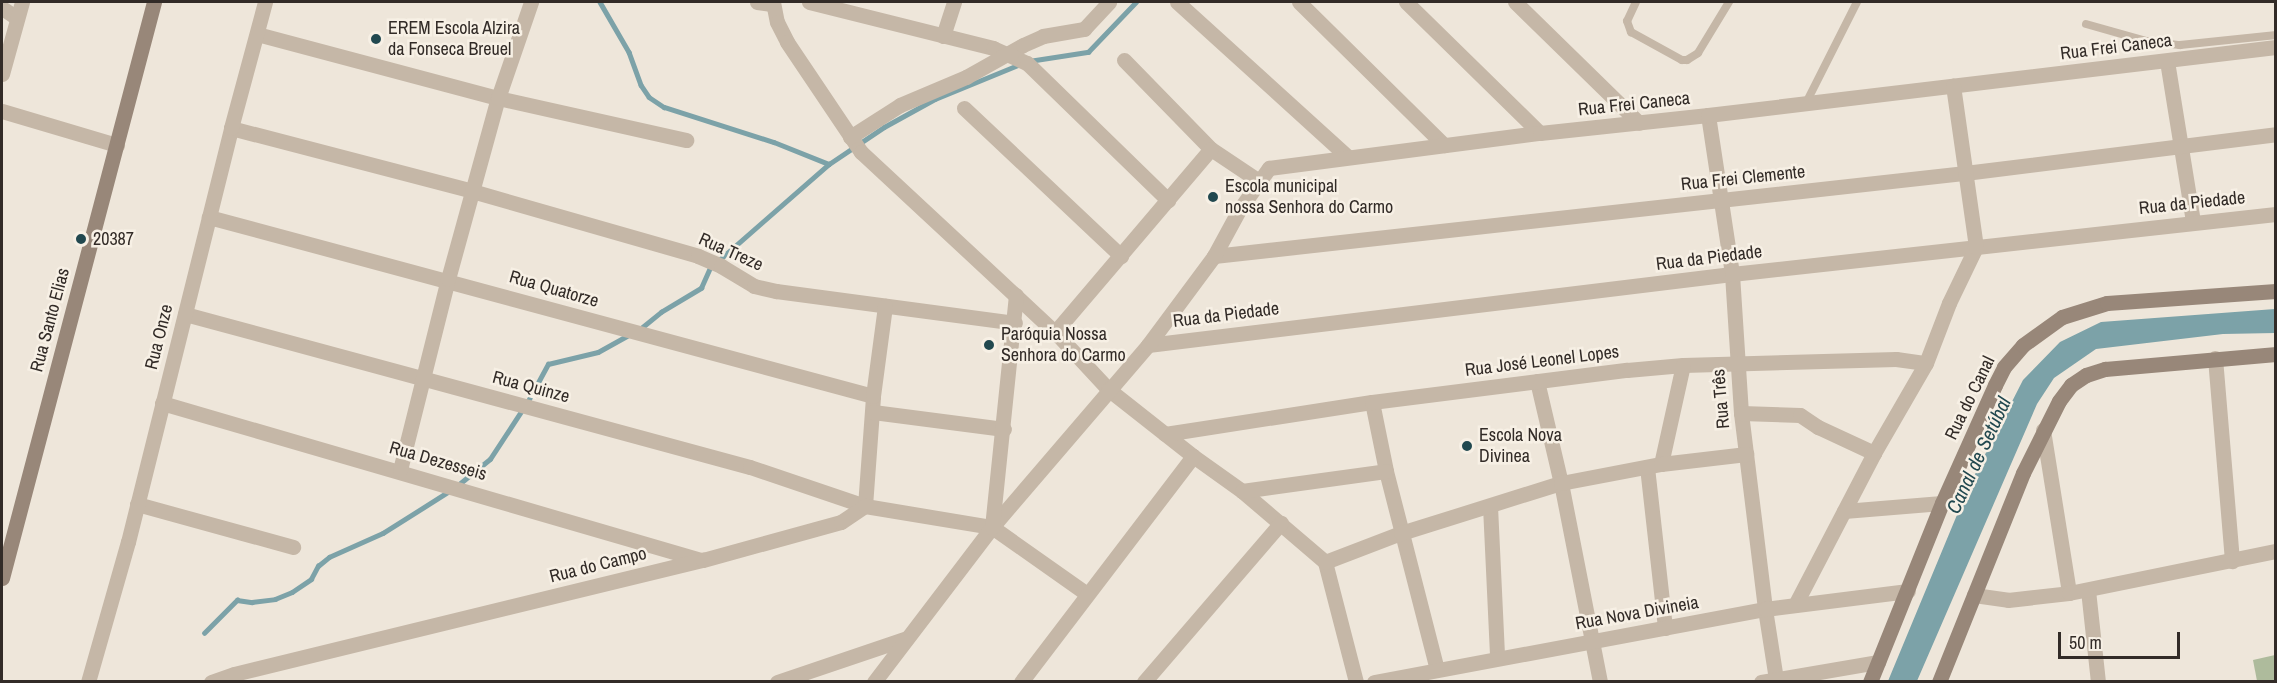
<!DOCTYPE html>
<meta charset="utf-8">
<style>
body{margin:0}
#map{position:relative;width:2277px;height:683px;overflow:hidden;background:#eee6da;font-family:"Archivo Narrow",sans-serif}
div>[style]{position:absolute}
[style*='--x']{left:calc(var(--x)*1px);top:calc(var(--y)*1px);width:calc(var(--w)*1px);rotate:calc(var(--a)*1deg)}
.green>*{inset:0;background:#aebb9c}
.water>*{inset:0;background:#7ca2a8}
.stream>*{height:4.5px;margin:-2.25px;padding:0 2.25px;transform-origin:2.25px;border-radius:2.25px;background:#7ca2a8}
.lane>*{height:8px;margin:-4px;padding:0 4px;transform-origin:4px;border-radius:4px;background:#c5b7a7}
.street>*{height:15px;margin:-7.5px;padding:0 7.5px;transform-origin:7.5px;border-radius:7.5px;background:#c5b7a7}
.secondary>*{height:15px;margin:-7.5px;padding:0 7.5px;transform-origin:7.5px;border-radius:7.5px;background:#988779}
.dots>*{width:16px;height:16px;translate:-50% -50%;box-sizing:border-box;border:3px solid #f7f0e5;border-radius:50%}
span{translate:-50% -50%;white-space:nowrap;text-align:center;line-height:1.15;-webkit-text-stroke:5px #f7f0e5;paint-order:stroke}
.poi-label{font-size:18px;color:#322b27}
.left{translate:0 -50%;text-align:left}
.street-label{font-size:18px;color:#322b27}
.water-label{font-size:20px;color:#21484f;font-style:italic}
.frame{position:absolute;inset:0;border:3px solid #322b27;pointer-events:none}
.scale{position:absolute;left:2058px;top:632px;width:122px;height:27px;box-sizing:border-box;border:3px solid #322b27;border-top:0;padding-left:8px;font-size:18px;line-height:21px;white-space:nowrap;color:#322b27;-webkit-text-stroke:4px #f7f0e5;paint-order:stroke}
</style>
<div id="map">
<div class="green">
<i style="clip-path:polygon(2275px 655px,2275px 681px,2257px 681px,2253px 660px)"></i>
</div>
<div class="water">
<i style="clip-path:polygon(2275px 309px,2275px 333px,2223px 334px,2096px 349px,2054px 378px,2037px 404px,1917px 681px,1888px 681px,1969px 486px,2023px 380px,2060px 342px,2101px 322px)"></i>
</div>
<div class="stream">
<i style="--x:600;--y:2;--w:58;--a:59.9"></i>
<i style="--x:629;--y:52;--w:35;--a:70"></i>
<i style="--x:641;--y:85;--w:14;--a:56"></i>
<i style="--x:649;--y:97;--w:18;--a:34"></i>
<i style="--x:664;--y:107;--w:115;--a:17.7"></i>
<i style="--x:774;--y:142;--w:59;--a:21.8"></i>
<i style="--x:1029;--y:61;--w:60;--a:-8.7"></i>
<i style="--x:1088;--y:52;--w:69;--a:-46.2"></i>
<i style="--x:640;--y:329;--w:27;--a:-39"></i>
<i style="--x:661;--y:312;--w:47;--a:-31"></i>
<i style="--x:701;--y:288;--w:22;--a:-66"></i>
<i style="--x:710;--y:268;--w:158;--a:-41.2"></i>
<i style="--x:829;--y:164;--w:66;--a:-33.9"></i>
<i style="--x:884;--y:127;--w:58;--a:-28.8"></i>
<i style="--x:935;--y:99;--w:90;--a:-22.3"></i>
<i style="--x:458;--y:485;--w:41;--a:-39.1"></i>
<i style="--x:490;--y:459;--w:69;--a:-56.8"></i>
<i style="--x:528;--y:401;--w:42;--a:-61.6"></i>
<i style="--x:548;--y:364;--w:51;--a:-13.5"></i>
<i style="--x:598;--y:352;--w:37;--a:-29"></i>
<i style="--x:204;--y:633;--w:47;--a:-45"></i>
<i style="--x:237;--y:600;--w:15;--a:8"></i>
<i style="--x:252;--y:602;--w:23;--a:-7"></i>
<i style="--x:275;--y:599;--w:18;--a:-22"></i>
<i style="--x:292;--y:592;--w:23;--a:-34"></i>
<i style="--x:311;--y:579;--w:15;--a:-62"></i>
<i style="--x:318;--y:566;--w:14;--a:-39"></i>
<i style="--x:329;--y:557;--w:59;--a:-24"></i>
<i style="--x:383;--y:533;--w:80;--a:-32.3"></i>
</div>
<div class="lane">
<i style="--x:1636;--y:2;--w:21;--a:115"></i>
<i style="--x:1627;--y:21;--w:12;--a:70"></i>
<i style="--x:1631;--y:32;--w:58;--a:28.8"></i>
<i style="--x:1682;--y:60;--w:5;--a:0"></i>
<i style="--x:1687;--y:60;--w:13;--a:-32"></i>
<i style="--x:1698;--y:53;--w:60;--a:-58.7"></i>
<i style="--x:2086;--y:24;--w:62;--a:15.8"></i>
<i style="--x:2146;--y:41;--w:34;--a:7"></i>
<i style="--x:2180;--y:45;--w:97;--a:-5.9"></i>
<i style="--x:1806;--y:103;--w:113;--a:-63.2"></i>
</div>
<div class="street">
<i style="--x:757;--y:2;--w:15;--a:8"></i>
<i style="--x:773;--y:2;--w:20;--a:79"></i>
<i style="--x:777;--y:22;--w:22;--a:63"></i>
<i style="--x:787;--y:42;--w:133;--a:56.1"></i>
<i style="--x:861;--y:152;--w:265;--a:42.9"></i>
<i style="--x:1055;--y:332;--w:78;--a:47.1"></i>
<i style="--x:1108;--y:389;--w:108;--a:38.2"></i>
<i style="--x:1193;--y:456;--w:60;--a:35.5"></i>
<i style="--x:1242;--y:491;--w:109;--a:40.5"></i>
<i style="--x:1325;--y:562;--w:124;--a:75.5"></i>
<i style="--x:809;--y:2;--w:190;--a:14"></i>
<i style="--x:993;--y:48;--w:37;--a:24"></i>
<i style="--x:1027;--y:63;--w:197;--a:44.2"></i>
<i style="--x:1177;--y:2;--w:229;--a:42.2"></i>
<i style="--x:1299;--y:2;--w:204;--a:44.6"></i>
<i style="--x:1406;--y:2;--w:187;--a:44.4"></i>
<i style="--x:1515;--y:2;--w:173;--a:44.3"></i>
<i style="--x:2;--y:8;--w:18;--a:34"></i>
<i style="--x:257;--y:34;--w:249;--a:14.9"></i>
<i style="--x:498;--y:98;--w:193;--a:12.6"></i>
<i style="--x:943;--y:36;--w:36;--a:-72"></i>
<i style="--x:1124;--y:60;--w:124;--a:45.7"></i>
<i style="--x:1211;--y:149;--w:58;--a:33.7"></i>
<i style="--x:2167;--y:61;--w:163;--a:80.8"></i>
<i style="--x:2;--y:74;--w:75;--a:-74.5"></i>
<i style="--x:964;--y:108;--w:216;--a:43.3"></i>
<i style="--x:2;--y:111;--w:120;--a:16.5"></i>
<i style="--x:1708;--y:115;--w:161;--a:81.4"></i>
<i style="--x:1732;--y:274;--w:139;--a:86.3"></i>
<i style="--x:1741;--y:413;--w:197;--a:83"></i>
<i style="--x:1765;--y:609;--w:71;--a:81.1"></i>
<i style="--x:231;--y:128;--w:249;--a:14.6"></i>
<i style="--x:472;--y:191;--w:235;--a:16"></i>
<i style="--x:698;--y:256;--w:25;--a:23"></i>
<i style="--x:721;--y:266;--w:39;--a:31"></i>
<i style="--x:754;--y:286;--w:23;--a:13"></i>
<i style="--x:776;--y:291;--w:241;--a:7.6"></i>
<i style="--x:850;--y:137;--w:59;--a:-32.6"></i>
<i style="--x:900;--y:105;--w:72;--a:-23"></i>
<i style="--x:966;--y:77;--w:65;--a:-29.3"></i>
<i style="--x:1023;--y:45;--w:22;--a:-24"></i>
<i style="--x:1043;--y:36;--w:42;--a:-9.7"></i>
<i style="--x:1084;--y:29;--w:37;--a:-47"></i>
<i style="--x:1214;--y:256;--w:756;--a:-6.31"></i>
<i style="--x:1965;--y:173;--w:313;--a:-7.1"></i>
<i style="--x:185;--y:314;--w:585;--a:15.15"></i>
<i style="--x:750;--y:467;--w:121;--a:18.7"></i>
<i style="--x:865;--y:506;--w:110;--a:-85.8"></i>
<i style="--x:873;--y:396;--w:688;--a:-164.91"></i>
<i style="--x:1055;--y:332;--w:240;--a:-49.6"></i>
<i style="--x:1148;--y:345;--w:588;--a:-6.93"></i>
<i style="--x:1732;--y:274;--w:547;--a:-6.29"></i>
<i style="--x:2215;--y:358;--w:204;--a:85.2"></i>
<i style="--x:1537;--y:381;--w:105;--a:76.8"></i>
<i style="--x:1561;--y:483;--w:203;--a:78.9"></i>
<i style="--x:873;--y:396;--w:91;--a:-82.4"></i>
<i style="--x:1372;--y:402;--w:70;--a:78.5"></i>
<i style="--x:1386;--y:471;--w:205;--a:75.6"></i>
<i style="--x:162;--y:403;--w:561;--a:16.24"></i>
<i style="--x:873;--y:412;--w:132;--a:7.4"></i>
<i style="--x:1741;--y:413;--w:59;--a:1.9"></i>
<i style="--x:1800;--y:415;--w:22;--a:34"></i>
<i style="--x:1818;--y:427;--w:62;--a:24.9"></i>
<i style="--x:2043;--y:430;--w:165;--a:80.9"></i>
<i style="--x:1165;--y:434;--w:209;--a:-8.8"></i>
<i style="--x:1372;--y:402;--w:257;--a:-7.2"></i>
<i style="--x:1627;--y:370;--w:56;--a:-5.1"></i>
<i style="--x:1683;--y:365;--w:213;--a:-1.6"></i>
<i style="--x:1896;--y:359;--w:30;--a:8"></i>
<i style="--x:1661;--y:464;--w:101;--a:-77.5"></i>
<i style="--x:1647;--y:467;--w:162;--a:83.6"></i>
<i style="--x:400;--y:470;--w:197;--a:-75.9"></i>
<i style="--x:448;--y:279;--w:188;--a:-74.6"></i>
<i style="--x:498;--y:98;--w:102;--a:-71"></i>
<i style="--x:1242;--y:491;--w:145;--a:-7.9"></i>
<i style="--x:137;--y:504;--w:162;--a:15.4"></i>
<i style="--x:1490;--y:506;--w:151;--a:87.3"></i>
<i style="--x:1844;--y:511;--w:98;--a:-4.7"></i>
<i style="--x:992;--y:527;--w:240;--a:-49.4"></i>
<i style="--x:1148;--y:345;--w:111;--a:-53.4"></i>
<i style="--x:1214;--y:256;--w:52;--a:-61.5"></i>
<i style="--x:1239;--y:210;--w:52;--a:-54.5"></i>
<i style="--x:1269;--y:168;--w:273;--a:-7.4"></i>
<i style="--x:1540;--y:133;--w:169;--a:-6.1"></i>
<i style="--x:1708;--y:115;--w:572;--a:-6.83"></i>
<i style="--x:1325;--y:562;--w:81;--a:-20.9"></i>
<i style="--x:1401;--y:533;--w:168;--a:-17.4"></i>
<i style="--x:1561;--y:483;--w:102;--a:-10.8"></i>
<i style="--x:1661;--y:464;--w:86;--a:-6.7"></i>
<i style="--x:2088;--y:590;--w:93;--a:83.8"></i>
<i style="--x:1974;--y:595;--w:34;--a:8"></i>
<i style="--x:2008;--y:600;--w:61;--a:-6.5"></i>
<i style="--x:2069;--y:593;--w:211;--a:-11.5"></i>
<i style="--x:1795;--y:605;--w:171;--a:-62.5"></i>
<i style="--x:1874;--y:453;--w:104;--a:-60"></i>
<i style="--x:1926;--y:363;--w:64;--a:-69"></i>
<i style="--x:1949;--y:303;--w:62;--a:-64.3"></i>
<i style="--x:1976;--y:247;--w:163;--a:-98.1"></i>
<i style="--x:88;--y:682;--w:146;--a:-74.1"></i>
<i style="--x:128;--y:542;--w:427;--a:-76"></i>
<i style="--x:231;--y:128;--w:131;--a:-74.9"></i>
<i style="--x:211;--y:682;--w:24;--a:-19"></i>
<i style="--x:234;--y:674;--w:483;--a:-13.7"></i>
<i style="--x:703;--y:560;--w:143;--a:-15.4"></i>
<i style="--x:841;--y:522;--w:29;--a:-34"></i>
<i style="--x:865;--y:506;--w:129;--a:9.4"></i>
<i style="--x:992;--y:527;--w:116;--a:35.2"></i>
<i style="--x:777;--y:682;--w:137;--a:-18.7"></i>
<i style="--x:874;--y:682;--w:195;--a:-52.7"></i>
<i style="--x:992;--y:527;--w:233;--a:-84.1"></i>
<i style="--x:1021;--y:682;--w:284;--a:-52.7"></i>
<i style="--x:1144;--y:682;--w:210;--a:-49.3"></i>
<i style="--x:1374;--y:682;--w:398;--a:-10.6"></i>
<i style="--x:1765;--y:609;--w:144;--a:-7.2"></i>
<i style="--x:1761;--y:682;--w:119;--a:-9.7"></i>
</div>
<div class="secondary">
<i style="--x:2;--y:578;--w:596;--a:-75.22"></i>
<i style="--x:1870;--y:682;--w:193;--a:-68.1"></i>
<i style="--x:1942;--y:503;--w:129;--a:-65.8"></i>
<i style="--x:1995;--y:385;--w:20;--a:-63"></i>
<i style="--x:2004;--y:367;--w:29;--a:-49"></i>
<i style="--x:2023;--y:345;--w:48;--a:-35.7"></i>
<i style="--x:2062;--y:317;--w:47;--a:-17.3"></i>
<i style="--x:2107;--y:303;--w:169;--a:-4.1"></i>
<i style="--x:1939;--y:682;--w:225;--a:-68.1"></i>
<i style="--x:2023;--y:473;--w:80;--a:-63.4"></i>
<i style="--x:2059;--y:401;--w:20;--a:-53"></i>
<i style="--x:2071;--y:385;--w:18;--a:-34"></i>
<i style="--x:2086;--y:375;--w:20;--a:-18"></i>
<i style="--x:2105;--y:369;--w:172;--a:-5"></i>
</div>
<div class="dots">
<i style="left:376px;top:39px;background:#21484f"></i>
<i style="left:1213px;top:197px;background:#21484f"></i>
<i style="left:81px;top:239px;background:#21484f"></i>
<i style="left:989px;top:345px;background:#21484f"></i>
<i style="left:1467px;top:446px;background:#21484f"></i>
</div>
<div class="poi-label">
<span class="left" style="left:388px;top:39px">EREM Escola Alzira<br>da Fonseca Breuel</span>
<span class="left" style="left:1225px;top:197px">Escola municipal<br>nossa Senhora do Carmo</span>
<span class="left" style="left:93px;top:239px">20387</span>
<span class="left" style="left:1001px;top:345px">Paróquia Nossa<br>Senhora do Carmo</span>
<span class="left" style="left:1479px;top:446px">Escola Nova<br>Divinea</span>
</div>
<div class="street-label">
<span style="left:2116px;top:47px;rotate:-7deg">Rua Frei Caneca</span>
<span style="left:1634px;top:104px;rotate:-6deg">Rua Frei Caneca</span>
<span style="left:1743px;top:178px;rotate:-6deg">Rua Frei Clemente</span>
<span style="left:2192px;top:203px;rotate:-6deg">Rua da Piedade</span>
<span style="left:731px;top:252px;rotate:24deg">Rua Treze</span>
<span style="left:1709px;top:258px;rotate:-7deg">Rua da Piedade</span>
<span style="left:554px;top:289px;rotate:16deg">Rua Quatorze</span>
<span style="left:1226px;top:315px;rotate:-7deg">Rua da Piedade</span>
<span style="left:50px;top:320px;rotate:-75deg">Rua Santo Elias</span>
<span style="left:159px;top:337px;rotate:-76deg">Rua Onze</span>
<span style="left:1542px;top:361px;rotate:-7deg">Rua José Leonel Lopes</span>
<span style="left:531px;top:387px;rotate:15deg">Rua Quinze</span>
<span style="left:1970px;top:398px;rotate:-64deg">Rua do Canal</span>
<span style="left:1721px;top:399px;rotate:-95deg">Rua Três</span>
<span style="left:438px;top:461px;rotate:16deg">Rua Dezesseis</span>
<span style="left:598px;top:565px;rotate:-14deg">Rua do Campo</span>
<span style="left:1637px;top:613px;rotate:-10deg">Rua Nova Divineia</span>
</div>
<div class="water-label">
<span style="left:1978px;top:455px;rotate:-65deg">Canal de Setúbal</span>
</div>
<div class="frame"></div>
<div class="scale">50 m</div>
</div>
